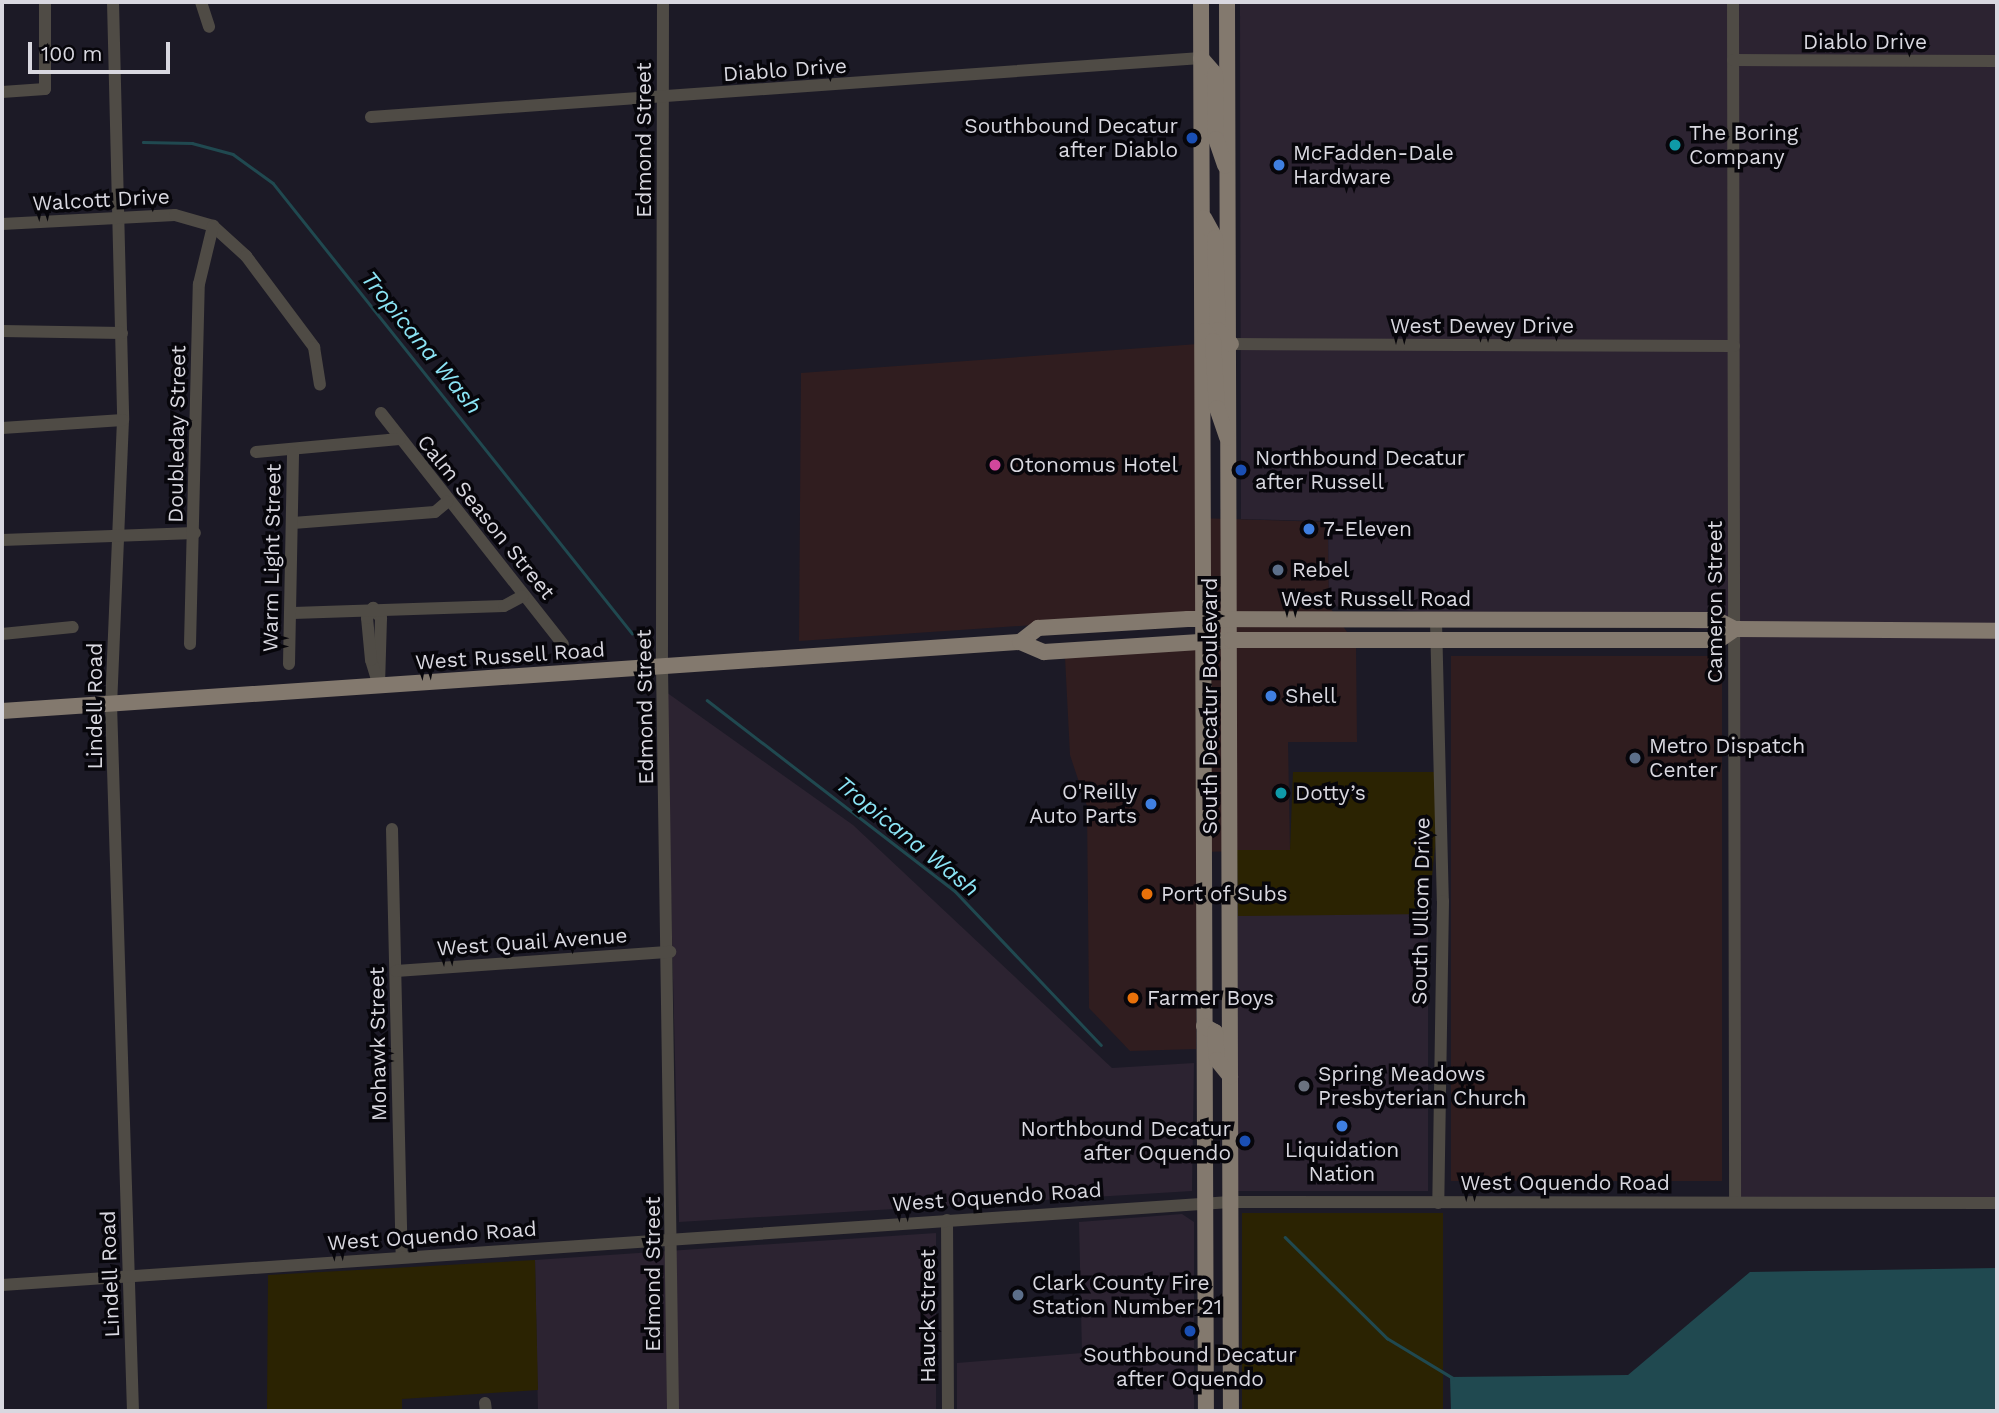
<!DOCTYPE html>
<meta charset="utf-8">
<style>
body{margin:0}
#map{position:relative;width:1999px;height:1413px;overflow:hidden;background:#1c1a26;font-family:"Work Sans",sans-serif}
div>[style]{position:absolute}
[style*='--x']{left:calc(var(--x)*1px);top:calc(var(--y)*1px);width:calc(var(--w)*1px);rotate:calc(var(--a)*1deg)}
.commercial>*{inset:0;background:#301d1f;transform-origin:0 0}
.industrial>*{inset:0;background:#2c2331;transform-origin:0 0}
.sand>*{inset:0;background:#2b2302;transform-origin:0 0}
.water>*{inset:0;background:#204950}
.stream>*{height:2.5px;margin:-1.25px;padding:0 1.25px;transform-origin:1.25px;border-radius:1.25px;background:#204950}
.minor>*{height:12px;margin:-6px;padding:0 6px;transform-origin:6px;border-radius:6px;background:#4f4b45}
.major>*{height:16px;margin:-8px;padding:0 8px;transform-origin:8px;border-radius:8px;background:#83796e}
.dots>*{width:19px;height:19px;translate:-50% -50%;box-sizing:border-box;border:4px solid #07060b;border-radius:50%}
span{translate:-50% -50%;white-space:nowrap;text-align:center;line-height:1.15;-webkit-text-stroke:7px #07060b;paint-order:stroke}
.street-label{font-size:21px;color:#d9d8e0}
.poi-label{font-size:21px;color:#d9d8e0}
.right{translate:-100% -50%;text-align:right}
.left{translate:0 -50%;text-align:left}
.water-label{font-size:23px;color:#8be4f5;font-style:italic}
.frame{position:absolute;inset:0;border:4px solid #d9d8e0;pointer-events:none}
.scale{position:absolute;left:28px;top:42px;width:142px;height:32px;box-sizing:border-box;border:4px solid #d9d8e0;border-top:0;padding-left:9px;font-size:21px;line-height:24px;white-space:nowrap;color:#d9d8e0;-webkit-text-stroke:5px #07060b;paint-order:stroke}
</style>
<div id="map">
<div class="commercial">
<i style="clip-path:polygon(1198px 344px,1196px 518px,1328px 522px,1329px 606px,1356px 645px,1357px 742px,1288px 742px,1290px 850px,1197px 852px,1196px 1049px,1130px 1051px,1089px 1008px,1087px 806px,1070px 755px,1065px 657px,1197px 649px,1195px 614px,799px 641px,801px 373px)"></i>
<i style="left:1451px;top:656px;width:271px;height:525px"></i>
</div>
<div class="industrial">
<i style="clip-path:polygon(1240px 2px,1997px 2px,1997px 1203px,1735px 1202px,1732px 631px,1329px 606px,1328px 521px,1241px 519px)"></i>
<i style="clip-path:polygon(666px 692px,853px 825px,1112px 1068px,1194px 1063px,1192px 1191px,679px 1222px)"></i>
<i style="left:1428px;top:914px;width:277px;height:190px;rotate:90deg"></i>
<i style="clip-path:polygon(1182px 1214px,1194px 1222px,1194px 1411px,957px 1411px,957px 1363px,1082px 1353px,1079px 1222px)"></i>
<i style="clip-path:polygon(936px 1233px,936px 1411px,538px 1411px,535px 1260px)"></i>
</div>
<div class="sand">
<i style="clip-path:polygon(1293px 772px,1443px 772px,1428px 914px,1238px 916px,1237px 850px,1290px 850px)"></i>
<i style="left:1242px;top:1213px;width:201px;height:198px"></i>
<i style="clip-path:polygon(535px 1260px,538px 1390px,402px 1399px,402px 1411px,267px 1411px,268px 1275px)"></i>
</div>
<div class="water">
<i style="clip-path:polygon(1997px 1268px,1997px 1411px,1451px 1411px,1450px 1377px,1628px 1375px,1750px 1272px)"></i>
</div>
<div class="stream">
<i style="--x:143;--y:142;--w:49;--a:1.2"></i>
<i style="--x:192;--y:143;--w:42;--a:15"></i>
<i style="--x:233;--y:154;--w:49;--a:35.9"></i>
<i style="--x:273;--y:183;--w:576;--a:51.42"></i>
<i style="--x:707;--y:700;--w:313;--a:37.6"></i>
<i style="--x:955;--y:891;--w:212;--a:46.5"></i>
<i style="--x:1285;--y:1237;--w:144;--a:44.7"></i>
<i style="--x:1387;--y:1338;--w:77;--a:31.2"></i>
</div>
<div class="minor">
<i style="--x:113;--y:2;--w:418;--a:88.6"></i>
<i style="--x:123;--y:420;--w:284;--a:92.4"></i>
<i style="--x:111;--y:704;--w:707;--a:88.22"></i>
<i style="--x:201;--y:2;--w:26;--a:72"></i>
<i style="--x:663;--y:2;--w:665;--a:90.09"></i>
<i style="--x:662;--y:667;--w:744;--a:89.15"></i>
<i style="--x:1733;--y:2;--w:1200;--a:89.9"></i>
<i style="--x:1733;--y:60;--w:264;--a:0.2"></i>
<i style="--x:2;--y:92;--w:43;--a:-4"></i>
<i style="--x:45;--y:89;--w:87;--a:-90"></i>
<i style="--x:371;--y:117;--w:832;--a:-4.07"></i>
<i style="--x:2;--y:224;--w:173;--a:-3"></i>
<i style="--x:175;--y:215;--w:40;--a:16"></i>
<i style="--x:213;--y:226;--w:45;--a:42.3"></i>
<i style="--x:246;--y:256;--w:114;--a:53.2"></i>
<i style="--x:314;--y:347;--w:38;--a:81"></i>
<i style="--x:2;--y:331;--w:120;--a:1"></i>
<i style="--x:1231;--y:344;--w:503;--a:0.23"></i>
<i style="--x:381;--y:413;--w:294;--a:51.8"></i>
<i style="--x:2;--y:428;--w:121;--a:-3.8"></i>
<i style="--x:256;--y:452;--w:144;--a:-5.2"></i>
<i style="--x:293;--y:523;--w:142;--a:-4.4"></i>
<i style="--x:435;--y:512;--w:16;--a:-40"></i>
<i style="--x:2;--y:540;--w:193;--a:-2.1"></i>
<i style="--x:373;--y:608;--w:13;--a:51"></i>
<i style="--x:381;--y:618;--w:68;--a:91.7"></i>
<i style="--x:379;--y:686;--w:27;--a:-107"></i>
<i style="--x:371;--y:660;--w:42;--a:-95.4"></i>
<i style="--x:367;--y:618;--w:12;--a:-59"></i>
<i style="--x:293;--y:613;--w:211;--a:-1.9"></i>
<i style="--x:504;--y:606;--w:21;--a:-28"></i>
<i style="--x:1436;--y:621;--w:280;--a:88.6"></i>
<i style="--x:1443;--y:901;--w:302;--a:90.9"></i>
<i style="--x:2;--y:634;--w:71;--a:-5.6"></i>
<i style="--x:190;--y:644;--w:360;--a:-88.6"></i>
<i style="--x:199;--y:284;--w:60;--a:-76.4"></i>
<i style="--x:289;--y:664;--w:212;--a:-88.9"></i>
<i style="--x:392;--y:829;--w:428;--a:88.7"></i>
<i style="--x:396;--y:971;--w:275;--a:-4"></i>
<i style="--x:947;--y:1220;--w:191;--a:89.7"></i>
<i style="--x:2;--y:1285;--w:1231;--a:-3.87"></i>
<i style="--x:1230;--y:1202;--w:767;--a:0.07"></i>
<i style="--x:485;--y:1403;--w:8;--a:83"></i>
</div>
<div class="major">
<i style="--x:1201;--y:2;--w:1409;--a:89.8"></i>
<i style="--x:1227;--y:2;--w:1409;--a:89.84"></i>
<i style="--x:1201;--y:58;--w:21;--a:49"></i>
<i style="--x:1215;--y:74;--w:65;--a:89.1"></i>
<i style="--x:1216;--y:139;--w:28;--a:71"></i>
<i style="--x:1204;--y:218;--w:23;--a:61"></i>
<i style="--x:1215;--y:238;--w:92;--a:88.1"></i>
<i style="--x:1218;--y:330;--w:19;--a:47"></i>
<i style="--x:1205;--y:331;--w:13;--a:51"></i>
<i style="--x:1213;--y:341;--w:67;--a:86.6"></i>
<i style="--x:1217;--y:408;--w:31;--a:71"></i>
<i style="--x:1020;--y:642;--w:23;--a:-38"></i>
<i style="--x:1038;--y:628;--w:150;--a:-3.4"></i>
<i style="--x:1188;--y:619;--w:529;--a:0.11"></i>
<i style="--x:1717;--y:620;--w:20;--a:27"></i>
<i style="--x:1735;--y:629;--w:262;--a:0.4"></i>
<i style="--x:2;--y:711;--w:1020;--a:-3.88"></i>
<i style="--x:1020;--y:642;--w:26;--a:23"></i>
<i style="--x:1044;--y:652;--w:187;--a:-3.7"></i>
<i style="--x:1231;--y:640;--w:488;--a:0"></i>
<i style="--x:1719;--y:640;--w:19;--a:-35"></i>
<i style="--x:1204;--y:1026;--w:13;--a:29"></i>
<i style="--x:1215;--y:1032;--w:28;--a:86"></i>
<i style="--x:1217;--y:1060;--w:21;--a:51"></i>
</div>
<div class="dots">
<i style="left:1192px;top:138px;background:#1a4fb4"></i>
<i style="left:1675px;top:145px;background:#0f9aa8"></i>
<i style="left:1279px;top:165px;background:#3f7fe0"></i>
<i style="left:995px;top:465px;background:#d1479c"></i>
<i style="left:1241px;top:470px;background:#1a4fb4"></i>
<i style="left:1309px;top:529px;background:#3f7fe0"></i>
<i style="left:1278px;top:570px;background:#5c6f8a"></i>
<i style="left:1271px;top:696px;background:#3f7fe0"></i>
<i style="left:1635px;top:758px;background:#5c6f8a"></i>
<i style="left:1281px;top:793px;background:#0f9aa8"></i>
<i style="left:1151px;top:804px;background:#3f7fe0"></i>
<i style="left:1147px;top:894px;background:#e8710a"></i>
<i style="left:1133px;top:998px;background:#e8710a"></i>
<i style="left:1304px;top:1086px;background:#6b7280"></i>
<i style="left:1342px;top:1126px;background:#3f7fe0"></i>
<i style="left:1245px;top:1141px;background:#1a4fb4"></i>
<i style="left:1018px;top:1295px;background:#5c6f8a"></i>
<i style="left:1190px;top:1331px;background:#1a4fb4"></i>
</div>
<div class="street-label">
<span style="left:1865px;top:42px">Diablo Drive</span>
<span style="left:785px;top:70px;rotate:-4deg">Diablo Drive</span>
<span style="left:644px;top:140px;rotate:-90deg">Edmond Street</span>
<span style="left:101px;top:200px;rotate:-3deg">Walcott Drive</span>
<span style="left:1482px;top:326px">West Dewey Drive</span>
<span style="left:177px;top:434px;rotate:-89deg">Doubleday Street</span>
<span style="left:486px;top:517px;rotate:51deg">Calm Season Street</span>
<span style="left:272px;top:558px;rotate:-89deg">Warm Light Street</span>
<span style="left:1376px;top:599px">West Russell Road</span>
<span style="left:1715px;top:602px;rotate:-90deg">Cameron Street</span>
<span style="left:510px;top:656px;rotate:-4deg">West Russell Road</span>
<span style="left:95px;top:706px;rotate:-90deg">Lindell Road</span>
<span style="left:1210px;top:706px;rotate:-90deg">South Decatur Boulevard</span>
<span style="left:645px;top:707px;rotate:-91deg">Edmond Street</span>
<span style="left:1421px;top:911px;rotate:-89deg">South Ullom Drive</span>
<span style="left:532px;top:942px;rotate:-4deg">West Quail Avenue</span>
<span style="left:378px;top:1044px;rotate:-91deg">Mohawk Street</span>
<span style="left:1565px;top:1183px">West Oquendo Road</span>
<span style="left:997px;top:1197px;rotate:-4deg">West Oquendo Road</span>
<span style="left:432px;top:1236px;rotate:-4deg">West Oquendo Road</span>
<span style="left:110px;top:1274px;rotate:-92deg">Lindell Road</span>
<span style="left:653px;top:1274px;rotate:-90deg">Edmond Street</span>
<span style="left:928px;top:1316px;rotate:-90deg">Hauck Street</span>
</div>
<div class="poi-label">
<span class="right" style="left:1178px;top:138px">Southbound Decatur<br>after Diablo</span>
<span class="left" style="left:1689px;top:145px">The Boring<br>Company</span>
<span class="left" style="left:1293px;top:165px">McFadden-Dale<br>Hardware</span>
<span class="left" style="left:1255px;top:470px">Northbound Decatur<br>after Russell</span>
<span class="left" style="left:1009px;top:465px">Otonomus Hotel</span>
<span class="left" style="left:1323px;top:529px">7-Eleven</span>
<span class="left" style="left:1292px;top:570px">Rebel</span>
<span class="left" style="left:1285px;top:696px">Shell</span>
<span class="left" style="left:1649px;top:758px">Metro Dispatch<br>Center</span>
<span class="right" style="left:1137px;top:804px">O'Reilly<br>Auto Parts</span>
<span class="left" style="left:1295px;top:793px">Dotty’s</span>
<span class="left" style="left:1161px;top:894px">Port of Subs</span>
<span class="left" style="left:1147px;top:998px">Farmer Boys</span>
<span class="left" style="left:1318px;top:1086px">Spring Meadows<br>Presbyterian Church</span>
<span class="right" style="left:1231px;top:1141px">Northbound Decatur<br>after Oquendo</span>
<span style="left:1342px;top:1162px">Liquidation<br>Nation</span>
<span class="left" style="left:1032px;top:1295px">Clark County Fire<br>Station Number 21</span>
<span style="left:1190px;top:1367px">Southbound Decatur<br>after Oquendo</span>
</div>
<div class="water-label">
<span style="left:421px;top:343px;rotate:51deg">Tropicana Wash</span>
<span style="left:907px;top:837px;rotate:39deg">Tropicana Wash</span>
</div>
<div class="frame"></div>
<div class="scale">100 m</div>
</div>
